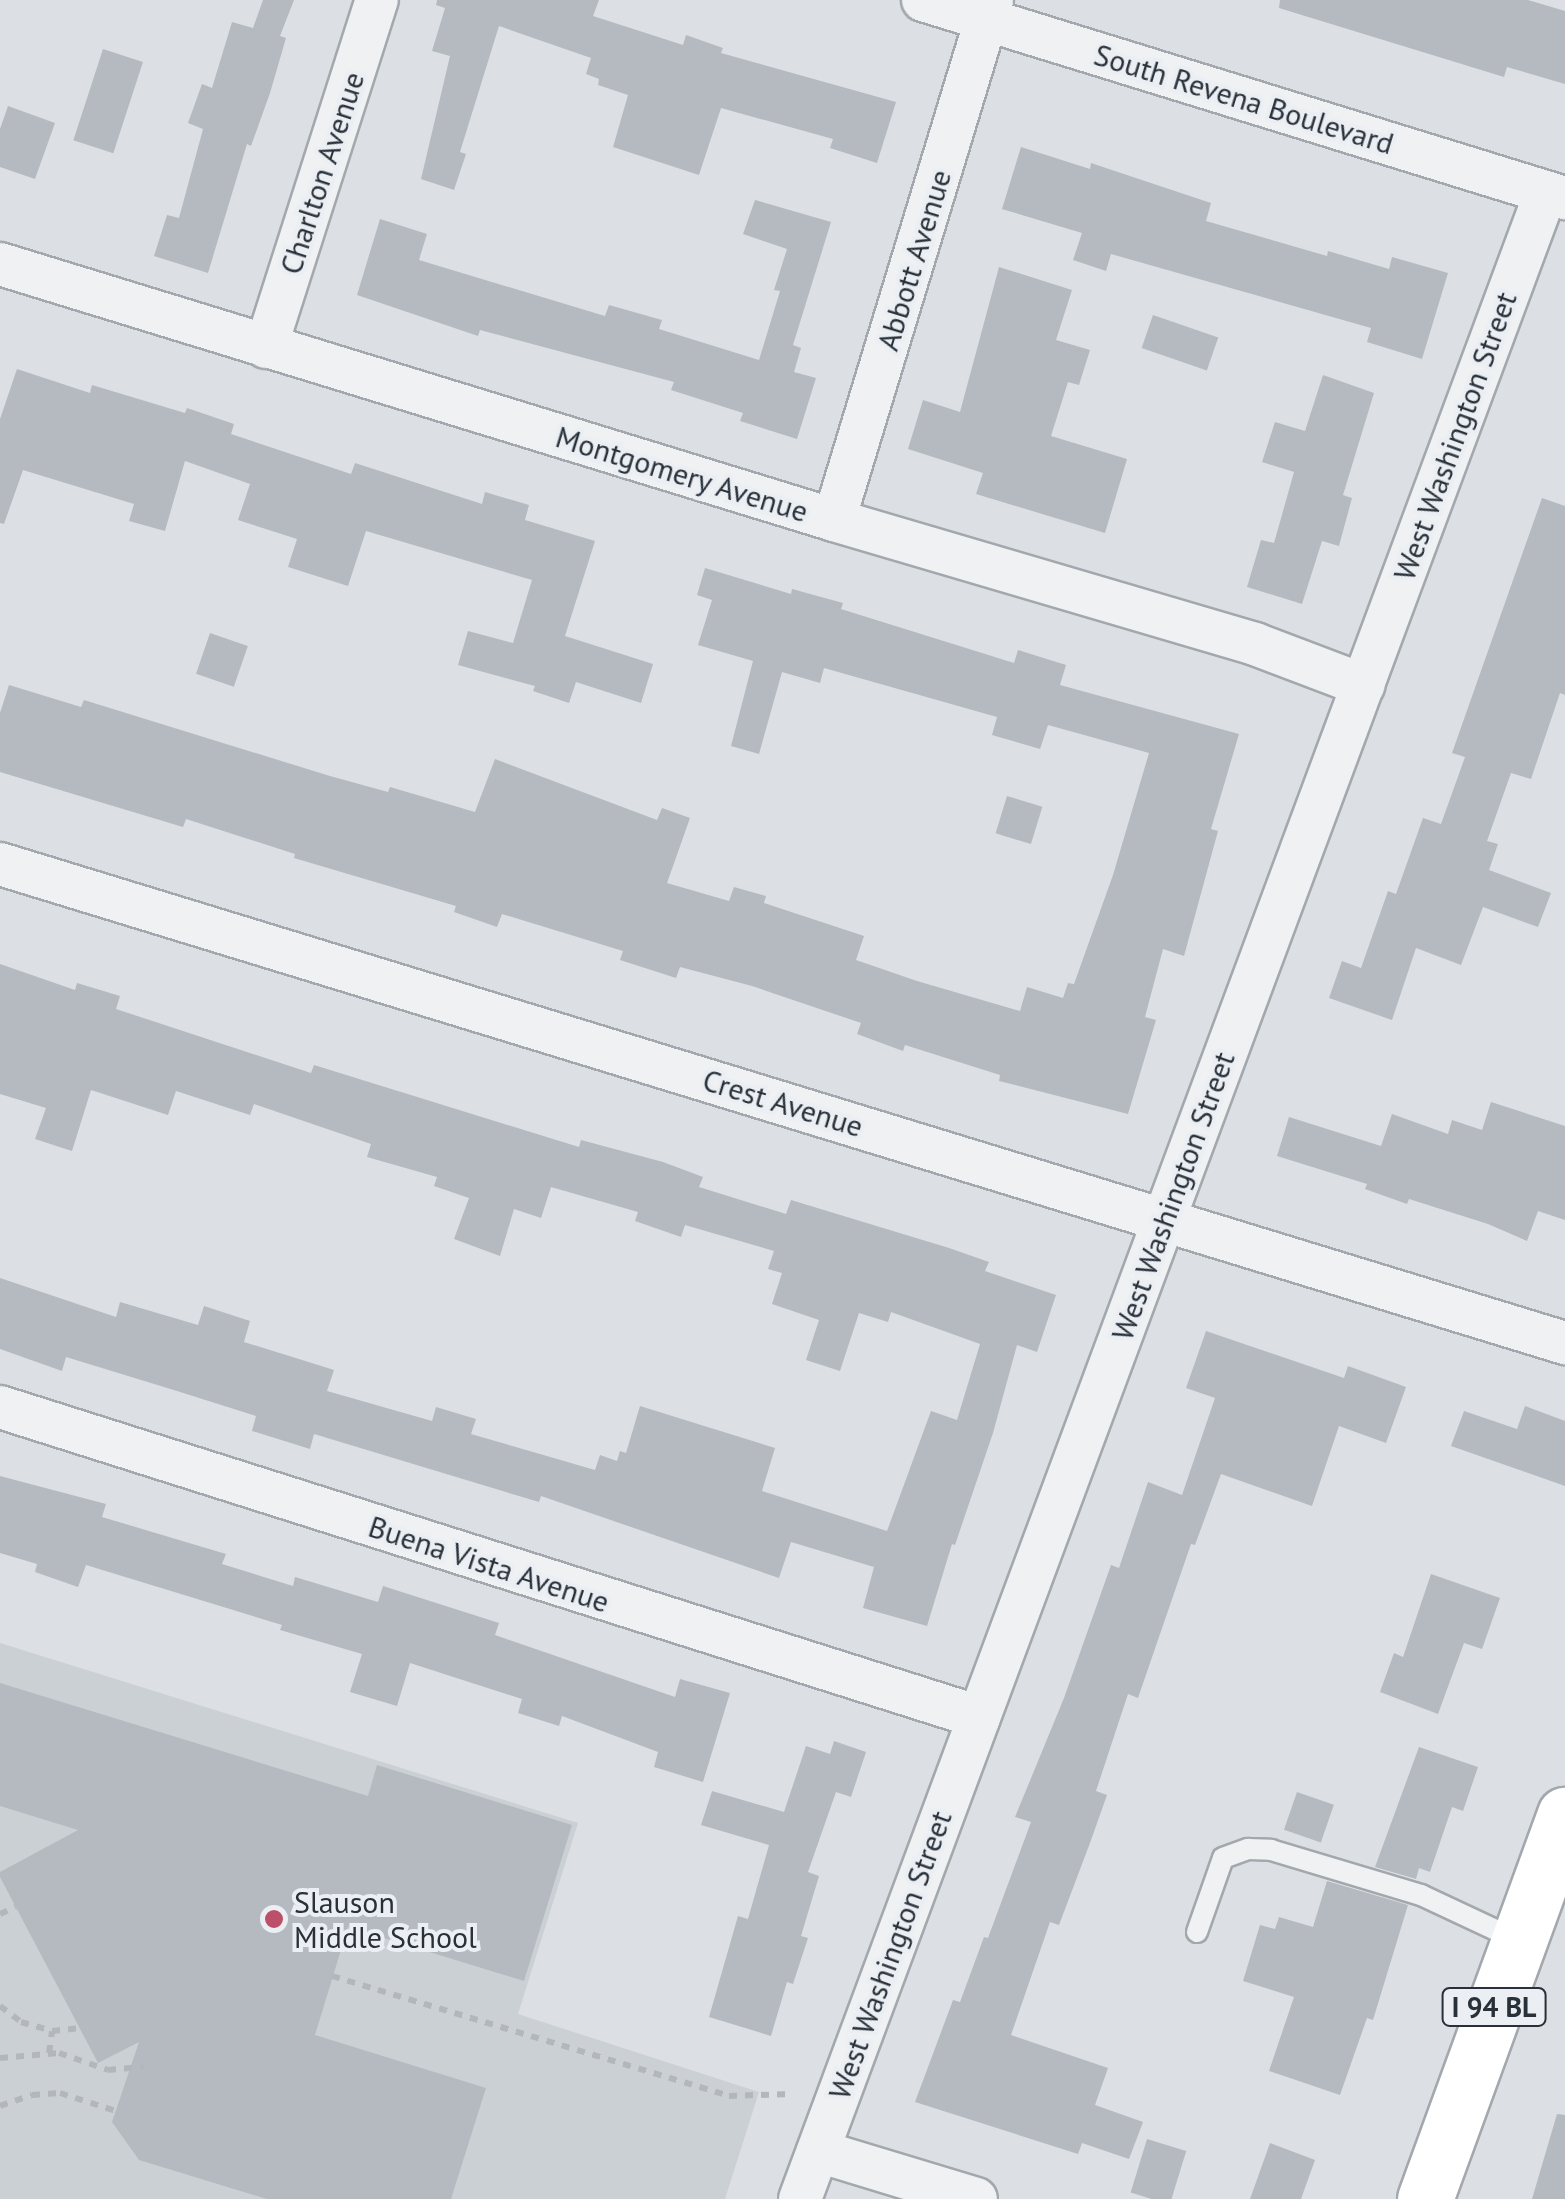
<!DOCTYPE html>
<style>
body{margin:0}
#map{position:relative;width:1565px;height:2199px;overflow:hidden;background:#dce0e4;font-family:"PT Sans",sans-serif}
div>[style]{position:absolute}
[style*='--x']{left:calc(var(--x)*1px);top:calc(var(--y)*1px);width:calc(var(--w)*1px);rotate:calc(var(--a)*1deg)}
.built>*{inset:0;background:#cbd0d5}
.building>*{inset:0;background:#b4bac0;transform-origin:0 0}
.path>*{height:6px;margin-top:-3px;transform-origin:0;background:repeating-linear-gradient(90deg,#b3b7bb 0 8px,transparent 0 16px)}
.roads{filter:drop-shadow(2px 0 #a2a8ad) drop-shadow(-2px 0 #a2a8ad) drop-shadow(0 2px #a2a8ad) drop-shadow(0 -2px #a2a8ad)}
.service>*{height:20px;margin:-10px;padding:0 10px;transform-origin:10px;border-radius:10px;background:#eff1f3}
.minor>*{height:42px;margin:-21px;padding:0 21px;transform-origin:21px;border-radius:21px;background:#eff1f3}
.primary>*{height:55px;margin:-27.5px;padding:0 27.5px;transform-origin:27.5px;border-radius:27.5px;background:#fff}
.dots>*{width:28px;height:28px;translate:-50% -50%;box-sizing:border-box;border:5px solid #ebeff3;border-radius:50%}
span{translate:-50% -50%;white-space:nowrap;text-align:center;line-height:1.15;-webkit-text-stroke:8px #ebeff3;paint-order:stroke}
.shield-label span{padding:2px 8px;background:#ebeff3;border:2px solid;border-radius:8px;-webkit-text-stroke-width:0}
.shield-label{font-size:28px;color:#283039;font-weight:700}
.street-label{font-size:30px;color:#283039}
.poi-label{font-size:30px;color:#283039}
.left{translate:0 -50%;text-align:left}
</style>
<div id="map">
<div class="built">
<i style="clip-path:polygon(0 1643px,578px 1823px,518px 2014px,759px 2092px,725px 2199px,0 2199px)"></i>
</div>
<div class="building">
<i style="clip-path:polygon(263px 0,294px 0,280px 36px,286px 38px,270px 93px,251px 146px,247px 144px,208px 273px,154px 256px,167px 215px,179px 218px,203px 129px,188px 123px,202px 84px,212px 88px,232px 22px,253px 28px)"></i>
<i style="clip-path:polygon(437px 0,599px 0,593px 16px,683px 45px,686px 35px,723px 48px,721px 53px,896px 102px,877px 163px,830px 148px,833px 139px,721px 108px,699px 175px,613px 147px,628px 95px,598px 85px,599px 79px,586px 74px,591px 58px,499px 26px,460px 152px,466px 154px,454px 190px,421px 179px,450px 56px,432px 51px,445px 8px,436px 5px)"></i>
<i style="clip-path:polygon(1280px 0,1528px 0,1565px 11px,1565px 84px,1507px 67px,1504px 77px,1279px 8px)"></i>
<i style="left:103px;top:49px;width:42px;height:96px;rotate:18deg"></i>
<i style="clip-path:polygon(8px 106px,55px 123px,35px 179px,0 167px,0 129px)"></i>
<i style="clip-path:polygon(1021px 147px,1090px 169px,1091px 163px,1211px 203px,1206px 221px,1327px 256px,1328px 251px,1389px 269px,1392px 257px,1448px 273px,1422px 359px,1367px 342px,1371px 328px,1111px 254px,1106px 271px,1073px 260px,1082px 233px,1002px 209px)"></i>
<i style="clip-path:polygon(755px 200px,831px 222px,793px 345px,801px 348px,794px 372px,816px 378px,797px 439px,740px 421px,743px 413px,671px 390px,674px 382px,480px 330px,478px 336px,357px 295px,380px 219px,427px 234px,419px 260px,605px 316px,609px 305px,662px 320px,659px 329px,759px 360px,780px 291px,774px 290px,787px 249px,743px 234px)"></i>
<i style="clip-path:polygon(999px 267px,1072px 290px,1056px 340px,1090px 350px,1079px 385px,1068px 382px,1051px 436px,1127px 459px,1105px 533px,976px 494px,983px 473px,908px 449px,923px 400px,960px 412px)"></i>
<i style="left:1153px;top:315px;width:69px;height:35px;rotate:19deg"></i>
<i style="clip-path:polygon(17px 369px,90px 393px,92px 385px,185px 413px,187px 408px,234px 424px,231px 434px,351px 474px,355px 463px,482px 504px,485px 492px,529px 505px,525px 520px,595px 541px,565px 636px,653px 664px,641px 703px,576px 682px,569px 703px,533px 691px,535px 686px,458px 665px,468px 631px,513px 643px,532px 580px,366px 531px,348px 586px,288px 567px,297px 539px,238px 520px,250px 484px,185px 461px,165px 531px,129px 521px,134px 504px,23px 470px,4px 524px,0 523px,0 419px)"></i>
<i style="clip-path:polygon(1323px 375px,1374px 393px,1343px 495px,1352px 498px,1339px 546px,1322px 541px,1302px 604px,1247px 587px,1261px 540px,1274px 543px,1294px 472px,1262px 462px,1275px 422px,1305px 431px)"></i>
<i style="clip-path:polygon(1542px 498px,1565px 506px,1565px 695px,1560px 693px,1531px 779px,1511px 773px,1487px 841px,1498px 844px,1489px 870px,1551px 893px,1538px 927px,1483px 907px,1461px 965px,1416px 948px,1392px 1020px,1329px 998px,1342px 961px,1361px 968px,1388px 891px,1396px 894px,1423px 818px,1441px 824px,1465px 757px,1452px 753px)"></i>
<i style="clip-path:polygon(705px 568px,791px 594px,792px 589px,843px 603px,841px 609px,1014px 663px,1018px 650px,1066px 665px,1060px 685px,1239px 734px,1211px 829px,1218px 831px,1184px 956px,1163px 949px,1145px 1017px,1156px 1020px,1128px 1114px,999px 1081px,1000px 1075px,905px 1045px,903px 1051px,857px 1034px,861px 1023px,752px 986px,680px 967px,676px 978px,620px 960px,623px 951px,502px 914px,497px 927px,454px 912px,456px 906px,294px 858px,295px 854px,186px 819px,183px 827px,0 772px,0 713px,9px 685px,81px 707px,84px 700px,330px 776px,388px 792px,390px 787px,475px 812px,495px 759px,657px 820px,662px 808px,690px 818px,667px 883px,729px 901px,734px 887px,766px 896px,764px 903px,864px 936px,856px 960px,917px 981px,1020px 1011px,1027px 987px,1063px 998px,1068px 983px,1074px 984px,1113px 875px,1149px 753px,1048px 725px,1040px 749px,992px 735px,997px 717px,824px 668px,820px 683px,782px 672px,759px 754px,731px 746px,753px 661px,698px 645px,712px 600px,697px 595px)"></i>
<i style="left:210px;top:633px;width:40px;height:43px;rotate:19deg"></i>
<i style="left:1007px;top:796px;width:37px;height:39px;rotate:17deg"></i>
<i style="clip-path:polygon(0 964px,75px 990px,77px 983px,120px 996px,116px 1009px,311px 1073px,314px 1065px,579px 1147px,581px 1140px,663px 1162px,703px 1177px,699px 1187px,786px 1214px,791px 1200px,949px 1248px,989px 1262px,985px 1271px,1056px 1295px,1037px 1352px,1017px 1345px,993px 1433px,955px 1545px,952px 1544px,927px 1626px,863px 1608px,874px 1567px,791px 1542px,779px 1578px,541px 1496px,539px 1502px,314px 1434px,310px 1449px,252px 1431px,256px 1416px,177px 1391px,66px 1357px,62px 1371px,0 1349px,0 1278px,116px 1317px,120px 1302px,198px 1325px,204px 1306px,250px 1321px,244px 1342px,334px 1370px,327px 1391px,432px 1421px,436px 1407px,476px 1419px,471px 1434px,595px 1470px,600px 1455px,617px 1461px,620px 1451px,626px 1453px,640px 1406px,775px 1448px,762px 1491px,887px 1531px,931px 1411px,957px 1420px,980px 1344px,891px 1312px,888px 1322px,859px 1313px,840px 1371px,806px 1360px,819px 1320px,772px 1304px,782px 1273px,768px 1269px,774px 1251px,685px 1225px,681px 1237px,635px 1221px,638px 1212px,551px 1187px,541px 1218px,514px 1209px,500px 1256px,454px 1239px,469px 1198px,434px 1186px,437px 1177px,367px 1157px,371px 1144px,254px 1104px,250px 1115px,176px 1091px,168px 1115px,91px 1090px,72px 1151px,35px 1139px,46px 1108px,0 1094px)"></i>
<i style="clip-path:polygon(1491px 1102px,1565px 1126px,1565px 1220px,1538px 1211px,1527px 1241px,1488px 1224px,1409px 1199px,1407px 1204px,1365px 1189px,1367px 1184px,1277px 1156px,1289px 1117px,1381px 1146px,1392px 1114px,1448px 1134px,1452px 1120px,1482px 1130px)"></i>
<i style="clip-path:polygon(1206px 1331px,1344px 1378px,1348px 1366px,1406px 1387px,1386px 1443px,1339px 1426px,1312px 1506px,1221px 1474px,1195px 1545px,1191px 1544px,1138px 1698px,1128px 1694px,1096px 1791px,1107px 1795px,1090px 1843px,1059px 1925px,1050px 1922px,1011px 2035px,1108px 2068px,1095px 2105px,1143px 2122px,1129px 2159px,1082px 2143px,1078px 2154px,915px 2102px,953px 2000px,960px 2002px,984px 1937px,988px 1938px,1031px 1822px,1015px 1817px,1064px 1698px,1111px 1565px,1119px 1568px,1148px 1482px,1182px 1495px,1215px 1398px,1186px 1388px)"></i>
<i style="clip-path:polygon(1525px 1406px,1565px 1421px,1565px 1486px,1451px 1446px,1464px 1411px,1517px 1429px)"></i>
<i style="clip-path:polygon(0 1476px,106px 1504px,102px 1517px,226px 1554px,222px 1564px,293px 1586px,295px 1577px,378px 1602px,383px 1586px,499px 1623px,495px 1635px,675px 1697px,680px 1679px,730px 1693px,703px 1782px,654px 1767px,658px 1752px,562px 1716px,559px 1726px,518px 1713px,522px 1699px,410px 1663px,397px 1706px,350px 1692px,362px 1654px,280px 1630px,282px 1625px,86px 1565px,78px 1587px,35px 1572px,37px 1564px,0 1553px)"></i>
<i style="clip-path:polygon(1431px 1574px,1500px 1598px,1482px 1649px,1464px 1643px,1438px 1714px,1380px 1692px,1394px 1653px,1403px 1657px)"></i>
<i style="clip-path:polygon(0 1683px,368px 1796px,377px 1765px,572px 1825px,524px 1981px,348px 1927px,315px 2035px,486px 2088px,451px 2199px,267px 2199px,139px 2160px,112px 2122px,139px 2042px,98px 2063px,0 1877px,0 1872px,78px 1830px,0 1806px)"></i>
<i style="clip-path:polygon(834px 1741px,866px 1752px,851px 1797px,836px 1792px,808px 1872px,819px 1876px,801px 1936px,808px 1938px,793px 1984px,787px 1982px,771px 2036px,709px 2017px,738px 1916px,748px 1919px,769px 1845px,701px 1825px,712px 1791px,784px 1812px,806px 1746px,830px 1754px)"></i>
<i style="clip-path:polygon(1419px 1747px,1478px 1767px,1463px 1811px,1452px 1807px,1430px 1872px,1419px 1868px,1416px 1879px,1375px 1867px)"></i>
<i style="left:1297px;top:1792px;width:39px;height:40px;rotate:19deg"></i>
<i style="clip-path:polygon(1327px 1881px,1408px 1905px,1373px 2020px,1367px 2018px,1340px 2095px,1269px 2071px,1294px 1997px,1243px 1981px,1260px 1925px,1275px 1929px,1279px 1917px,1313px 1927px)"></i>
<i style="clip-path:polygon(1557px 2114px,1565px 2115px,1565px 2199px,1532px 2199px)"></i>
<i style="left:1147px;top:2139px;width:41px;height:56px;rotate:17deg"></i>
<i style="clip-path:polygon(1270px 2143px,1315px 2160px,1301px 2199px,1250px 2199px)"></i>
</div>
<div class="path">
<i style="--x:0;--y:1914;--w:17;--a:-24"></i>
<i style="--x:332;--y:1976;--w:415;--a:16.8"></i>
<i style="--x:729;--y:2096;--w:61;--a:-1.9"></i>
<i style="--x:0;--y:2006;--w:26;--a:37"></i>
<i style="--x:21;--y:2022;--w:32;--a:16"></i>
<i style="--x:52;--y:2031;--w:27;--a:-6"></i>
<i style="--x:49;--y:2053;--w:22;--a:-82"></i>
<i style="--x:0;--y:2058;--w:59;--a:-4.8"></i>
<i style="--x:59;--y:2053;--w:52;--a:19.1"></i>
<i style="--x:108;--y:2070;--w:36;--a:-5"></i>
<i style="--x:0;--y:2106;--w:34;--a:-19"></i>
<i style="--x:32;--y:2095;--w:28;--a:-4"></i>
<i style="--x:60;--y:2093;--w:59;--a:17.8"></i>
</div>
<div class="roads">
<div class="service">
<i style="--x:1197;--y:1932;--w:78;--a:-70.6"></i>
<i style="--x:1223;--y:1858;--w:27;--a:-20"></i>
<i style="--x:1248;--y:1849;--w:23;--a:2"></i>
<i style="--x:1271;--y:1850;--w:157;--a:16.7"></i>
<i style="--x:1421;--y:1895;--w:106;--a:25.1"></i>
</div>
<div class="minor">
<i style="--x:923;--y:0;--w:672;--a:17.14"></i>
<i style="--x:0;--y:264;--w:872;--a:17.06"></i>
<i style="--x:834;--y:520;--w:439;--a:16.4"></i>
<i style="--x:1255;--y:644;--w:116;--a:20.8"></i>
<i style="--x:266;--y:347;--w:364;--a:-72.3"></i>
<i style="--x:834;--y:520;--w:543;--a:-73.1"></i>
<i style="--x:0;--y:864;--w:1637;--a:17.02"></i>
<i style="--x:0;--y:1407;--w:1027;--a:17.57"></i>
<i style="--x:818;--y:2151;--w:165;--a:16.9"></i>
<i style="--x:800;--y:2199;--w:2141;--a:-69.61"></i>
</div>
<div class="primary">
<i style="--x:1425;--y:2199;--w:409;--a:-70"></i>
</div>
</div>
<div class="dots">
<i style="left:274px;top:1919px;background:#bc4f6a"></i>
</div>
<div class="shield-label">
<span style="left:1494px;top:2007px">I 94 BL</span>
</div>
<div class="street-label">
<span style="left:1244px;top:99px;rotate:17deg">South Revena Boulevard</span>
<span style="left:322px;top:173px;rotate:-72deg">Charlton Avenue</span>
<span style="left:914px;top:260px;rotate:-73deg">Abbott Avenue</span>
<span style="left:1455px;top:436px;rotate:-70deg">West Washington Street</span>
<span style="left:682px;top:474px;rotate:17deg">Montgomery Avenue</span>
<span style="left:783px;top:1103px;rotate:17deg">Crest Avenue</span>
<span style="left:1173px;top:1196px;rotate:-70deg">West Washington Street</span>
<span style="left:489px;top:1564px;rotate:18deg">Buena Vista Avenue</span>
<span style="left:890px;top:1955px;rotate:-70deg">West Washington Street</span>
</div>
<div class="poi-label">
<span class="left" style="left:294px;top:1919px">Slauson<br>Middle School</span>
</div>
</div>
